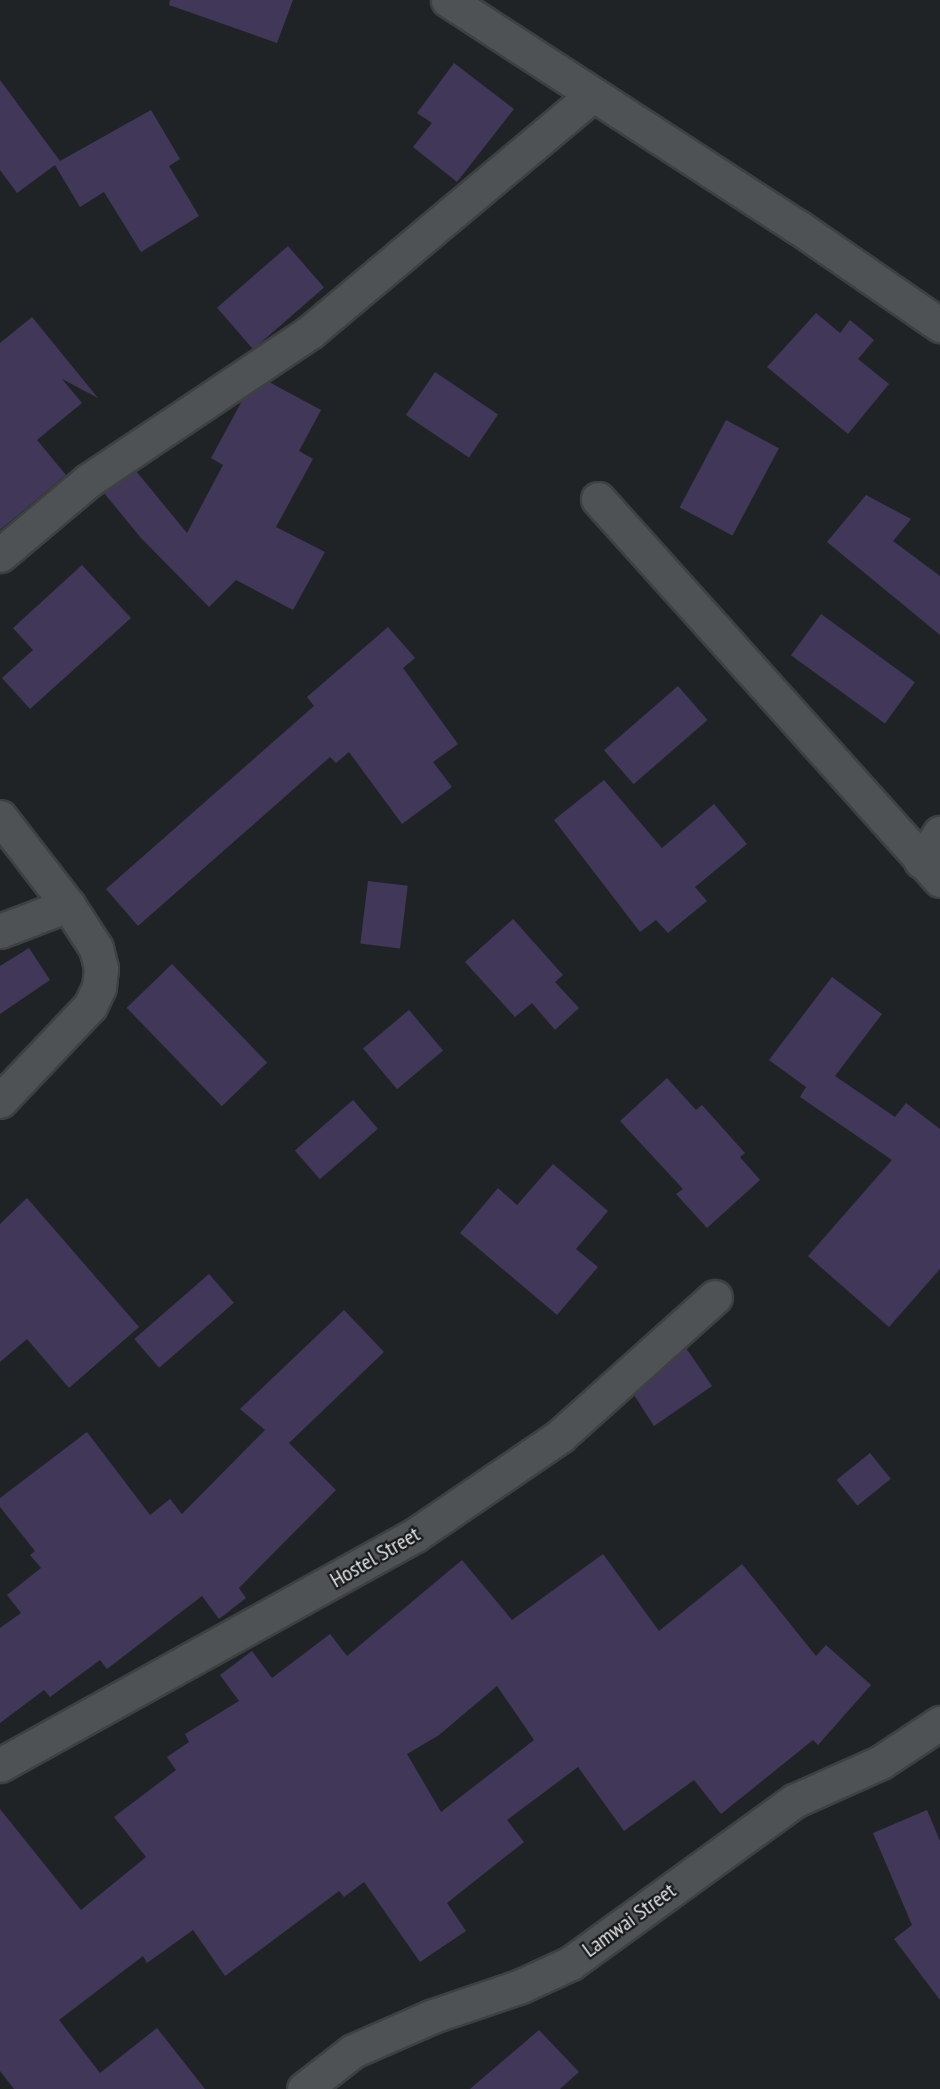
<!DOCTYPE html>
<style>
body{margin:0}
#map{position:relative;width:940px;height:2089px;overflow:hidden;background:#202325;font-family:"PT Sans Narrow",sans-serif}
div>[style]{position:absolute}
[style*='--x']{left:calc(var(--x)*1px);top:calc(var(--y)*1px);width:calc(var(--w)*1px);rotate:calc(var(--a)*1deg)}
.building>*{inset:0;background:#413759;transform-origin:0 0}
.roads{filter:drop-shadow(2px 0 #3e4041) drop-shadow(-2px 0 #3e4041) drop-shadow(0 2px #3e4041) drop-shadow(0 -2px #3e4041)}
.minor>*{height:33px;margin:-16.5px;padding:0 16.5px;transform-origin:16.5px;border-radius:16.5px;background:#4f5255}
span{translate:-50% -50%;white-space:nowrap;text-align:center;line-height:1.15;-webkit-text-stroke:4.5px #17191b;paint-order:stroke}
.street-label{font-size:22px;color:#e1e3e4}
</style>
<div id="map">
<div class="building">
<i style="clip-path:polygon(170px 0,293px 0,277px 43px,169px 5px)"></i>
<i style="clip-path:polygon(454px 63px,514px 109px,457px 182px,413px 147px,432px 123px,417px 113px)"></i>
<i style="clip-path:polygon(0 80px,60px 161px,151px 110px,180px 159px,169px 166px,199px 216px,141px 252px,104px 192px,80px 207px,55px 165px,17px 193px,0 170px)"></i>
<i style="left:288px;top:246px;width:55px;height:94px;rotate:49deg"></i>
<i style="clip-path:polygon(816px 313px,840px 333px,850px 320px,874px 340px,858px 359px,889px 384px,848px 434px,767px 367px)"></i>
<i style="clip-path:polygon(32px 317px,98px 398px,62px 379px,82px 403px,37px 440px,66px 475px,0 530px,0 343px)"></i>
<i style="left:435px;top:372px;width:76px;height:52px;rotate:34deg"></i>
<i style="clip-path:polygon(269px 382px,321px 410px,299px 451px,313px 459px,276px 527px,325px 552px,293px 610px,236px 580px,209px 607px,141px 538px,104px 493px,136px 471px,187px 533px,223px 465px,211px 458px,243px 399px)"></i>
<i style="left:726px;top:420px;width:60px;height:99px;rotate:28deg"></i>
<i style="clip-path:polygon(866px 495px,911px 519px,893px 541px,940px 576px,940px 635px,827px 542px)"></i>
<i style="clip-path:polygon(82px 565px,131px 618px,30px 709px,2px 678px,33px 650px,13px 628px)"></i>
<i style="left:821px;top:614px;width:116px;height:51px;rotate:36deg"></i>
<i style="clip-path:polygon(388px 627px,415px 658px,403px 668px,458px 744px,433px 762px,452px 787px,402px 824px,349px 752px,336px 763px,330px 757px,138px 926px,106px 889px,314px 706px,307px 697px)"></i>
<i style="left:678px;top:686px;width:45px;height:98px;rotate:49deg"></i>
<i style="clip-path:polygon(604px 780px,662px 848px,714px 804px,747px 844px,695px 887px,707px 901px,668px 933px,656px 920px,640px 932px,554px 820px)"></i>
<i style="left:368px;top:881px;width:40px;height:63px;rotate:7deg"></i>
<i style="clip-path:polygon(513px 919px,563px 975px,555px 982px,579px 1008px,555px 1030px,532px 1003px,515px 1017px,465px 962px)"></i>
<i style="clip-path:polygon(29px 948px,50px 980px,0 1014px,0 966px)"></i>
<i style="left:172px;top:964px;width:137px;height:63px;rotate:46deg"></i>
<i style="clip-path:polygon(832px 977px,882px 1014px,835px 1076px,895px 1117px,906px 1103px,940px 1129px,940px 1269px,889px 1327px,808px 1256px,892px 1160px,800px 1097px,806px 1087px,769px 1060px)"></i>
<i style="left:409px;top:1010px;width:53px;height:60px;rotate:50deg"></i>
<i style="clip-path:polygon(667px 1078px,696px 1110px,702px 1105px,745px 1153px,740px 1157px,760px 1180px,707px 1228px,676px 1194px,683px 1189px,620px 1121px)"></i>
<i style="left:353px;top:1100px;width:38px;height:77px;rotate:49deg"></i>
<i style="clip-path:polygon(553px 1164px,608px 1211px,576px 1249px,598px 1267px,557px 1315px,460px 1233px,498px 1188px,517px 1205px)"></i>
<i style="clip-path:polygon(27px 1198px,139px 1327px,69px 1388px,27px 1339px,0 1362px,0 1224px)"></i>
<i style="left:209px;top:1274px;width:38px;height:99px;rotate:49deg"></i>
<i style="clip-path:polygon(344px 1310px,384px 1352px,289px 1443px,336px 1490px,239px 1588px,246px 1598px,219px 1619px,202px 1596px,107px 1669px,100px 1660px,50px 1697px,44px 1690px,0 1723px,0 1628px,21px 1613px,7px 1595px,41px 1568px,30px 1555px,35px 1551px,0 1507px,0 1498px,87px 1432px,150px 1515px,170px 1499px,182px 1514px,265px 1430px,240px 1409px)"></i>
<i style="clip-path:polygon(686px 1348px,712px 1386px,654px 1426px,634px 1395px)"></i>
<i style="left:870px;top:1453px;width:33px;height:43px;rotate:51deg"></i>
<i style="clip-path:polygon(evenodd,603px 1554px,659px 1631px,742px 1564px,816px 1656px,826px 1645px,871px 1685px,818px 1745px,813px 1740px,721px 1814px,694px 1780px,624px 1831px,578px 1767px,507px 1820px,524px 1842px,447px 1903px,466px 1931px,420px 1962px,364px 1882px,344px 1897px,339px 1891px,225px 1976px,193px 1930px,147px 1963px,143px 1956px,59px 2020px,100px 2073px,157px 2028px,205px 2089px,14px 2089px,0 2071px,0 1809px,81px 1910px,146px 1857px,114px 1817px,176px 1770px,167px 1757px,189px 1742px,185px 1734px,239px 1701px,220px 1675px,252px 1651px,272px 1678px,330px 1634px,347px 1656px,462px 1560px,512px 1620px,603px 1554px,497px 1686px,534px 1740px,441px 1812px,407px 1754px,439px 1735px,497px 1686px)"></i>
<i style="clip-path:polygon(927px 1810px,940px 1841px,940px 2000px,894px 1939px,912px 1925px,873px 1833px)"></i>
<i style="clip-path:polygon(539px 2030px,579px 2072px,560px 2089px,470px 2089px)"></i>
</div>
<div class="roads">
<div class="minor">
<i style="--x:448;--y:0;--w:417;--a:33"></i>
<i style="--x:798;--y:227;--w:173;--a:34.6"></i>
<i style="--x:598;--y:499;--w:512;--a:48.09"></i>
<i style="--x:0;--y:555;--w:116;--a:-40.1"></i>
<i style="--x:89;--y:480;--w:266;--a:-33.8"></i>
<i style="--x:310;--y:332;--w:368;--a:-40"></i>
<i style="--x:0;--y:817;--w:111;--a:52.3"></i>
<i style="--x:68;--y:905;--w:51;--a:56.9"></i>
<i style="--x:96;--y:948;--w:21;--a:76"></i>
<i style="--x:101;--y:968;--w:19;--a:96"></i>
<i style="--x:99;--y:987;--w:21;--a:115"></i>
<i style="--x:90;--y:1006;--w:131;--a:133.5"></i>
<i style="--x:921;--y:861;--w:34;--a:-56"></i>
<i style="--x:0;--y:931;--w:73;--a:-20.9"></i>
<i style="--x:0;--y:1765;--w:474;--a:-29"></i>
<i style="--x:415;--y:1535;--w:176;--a:-34.3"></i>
<i style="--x:560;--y:1436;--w:208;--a:-41.9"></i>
<i style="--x:304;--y:2089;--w:62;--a:-37.8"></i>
<i style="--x:353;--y:2051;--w:87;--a:-23.6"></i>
<i style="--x:433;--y:2016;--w:93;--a:-18.8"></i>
<i style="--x:521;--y:1986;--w:55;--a:-24.7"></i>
<i style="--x:571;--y:1963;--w:276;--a:-36"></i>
<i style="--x:794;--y:1801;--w:95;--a:-24.1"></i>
<i style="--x:881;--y:1762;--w:71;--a:-33.5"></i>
</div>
</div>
<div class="street-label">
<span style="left:375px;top:1557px;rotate:-30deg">Hostel Street</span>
<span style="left:629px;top:1920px;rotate:-36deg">Lamwai Street</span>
</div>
</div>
